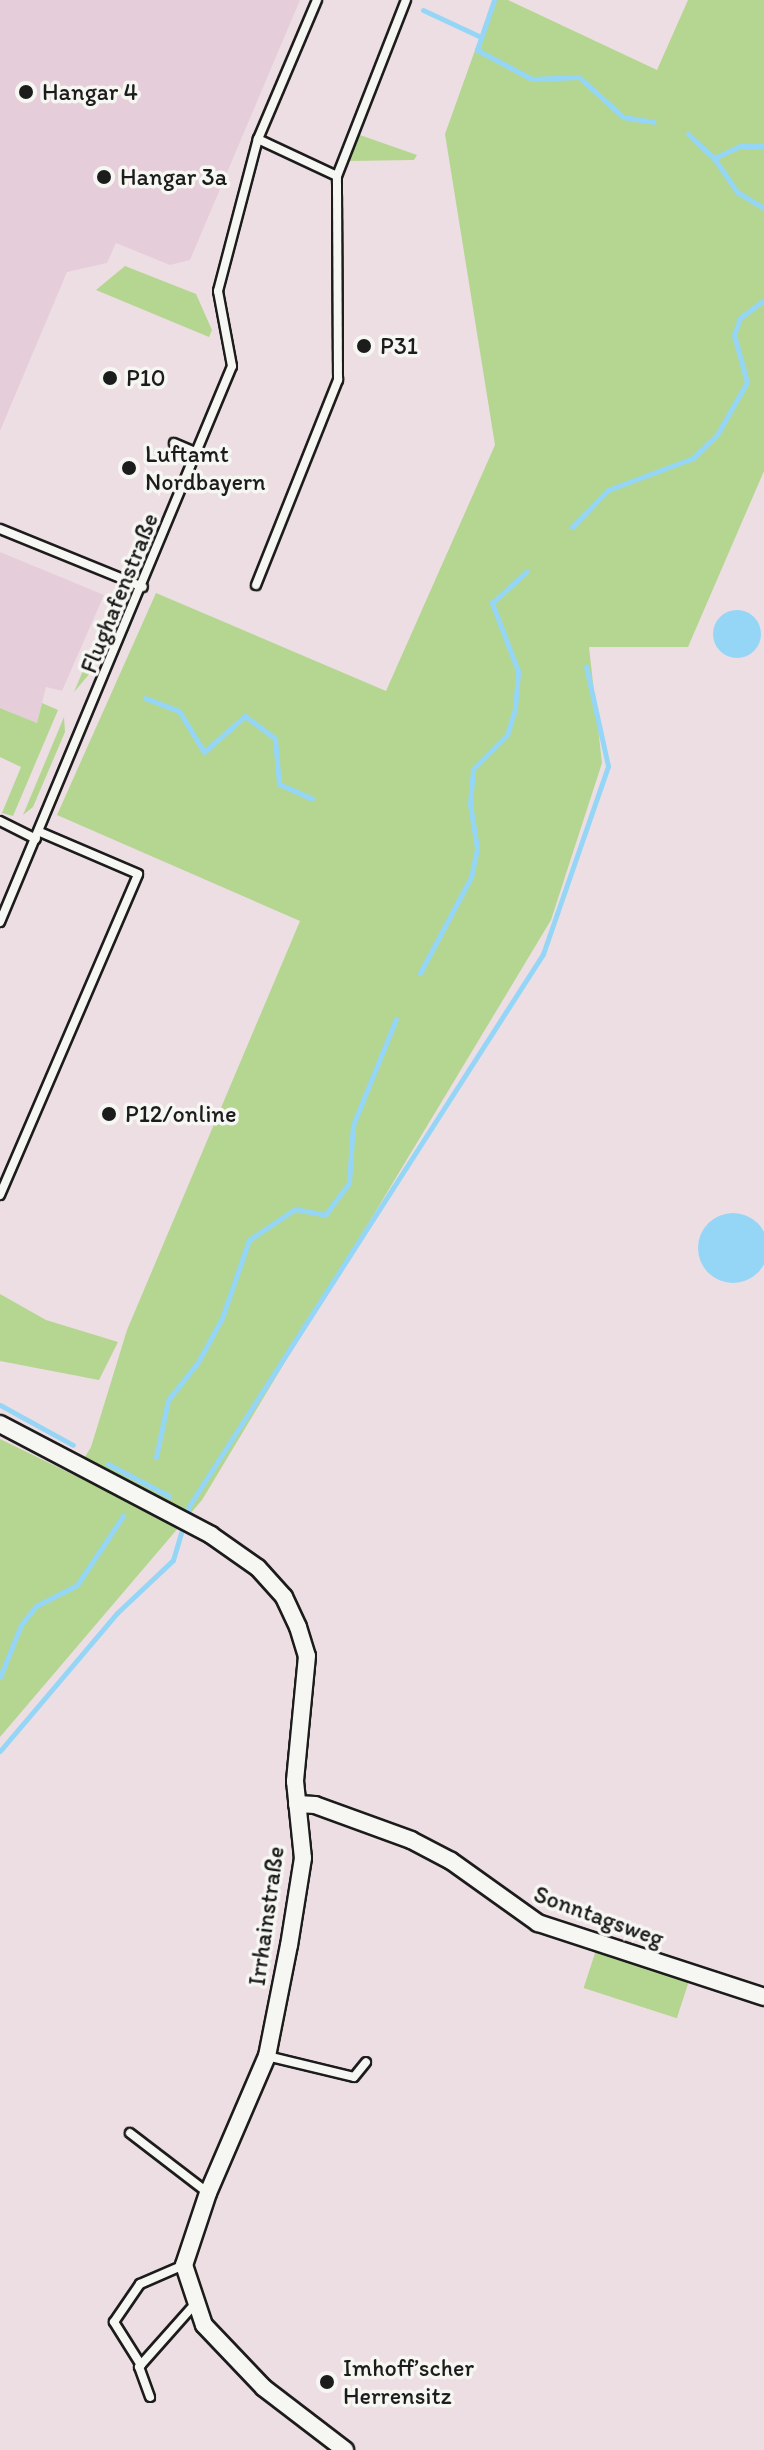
<!DOCTYPE html>
<meta charset="utf-8">
<style>
body{margin:0}
#map{position:relative;width:764px;height:2450px;overflow:hidden;background:#eddee4;font-family:Itim,sans-serif}
div>[style]{position:absolute}
[style*='--x']{left:calc(var(--x)*1px);top:calc(var(--y)*1px);width:calc(var(--w)*1px);rotate:calc(var(--a)*1deg)}
.built>*{inset:0;background:#e6cdda}
.green>*{inset:0;background:#b4d690;transform-origin:0 0}
.water>*{inset:0;background:#95d6f7}
.round{border-radius:50%}
.stream>*{height:5px;margin:-2.5px;padding:0 2.5px;transform-origin:2.5px;border-radius:2.5px;background:#95d6f7}
.roads{filter:drop-shadow(2px 0 #1c1c1c) drop-shadow(-2px 0 #1c1c1c) drop-shadow(0 2px #1c1c1c) drop-shadow(0 -2px #1c1c1c)}
.lane>*{height:8px;margin:-4px;padding:0 4px;transform-origin:4px;border-radius:4px;background:#f6f6f2}
.street>*{height:16px;margin:-8px;padding:0 8px;transform-origin:8px;border-radius:8px;background:#f6f6f2}
.dots>*{width:22px;height:22px;translate:-50% -50%;box-sizing:border-box;border:4px solid #f6f6f2;border-radius:50%}
span{translate:-50% -50%;white-space:nowrap;text-align:center;line-height:1.15;-webkit-text-stroke:7px #f6f6f2;paint-order:stroke}
.poi-label{font-size:24px;color:#1c1c1c}
.left{translate:0 -50%;text-align:left}
.street-label{font-size:24px;color:#1c1c1c}
</style>
<div id="map">
<div class="built">
<i style="clip-path:polygon(0 0,300px 0,190px 260px,170px 265px,116px 243px,107px 263px,67px 272px,0 431px)"></i>
<i style="clip-path:polygon(0 552px,104px 595px,62px 691px,46px 687px,37px 723px,0 708px)"></i>
</div>
<div class="green">
<i style="clip-path:polygon(493px 0,508px 0,657px 70px,688px 0,764px 0,764px 471px,688px 647px,589px 647px,602px 763px,551px 920px,202px 1500px,0 1737px,0 1439px,74px 1475px,91px 1447px,127px 1330px,300px 921px,57px 815px,156px 593px,386px 691px,495px 445px,445px 134px)"></i>
<i style="clip-path:polygon(357px 134px,417px 155px,414px 160px,347px 161px)"></i>
<i style="clip-path:polygon(125px 266px,196px 294px,212px 330px,209px 337px,96px 290px)"></i>
<i style="clip-path:polygon(118px 588px,120px 602px,91px 672px,74px 692px)"></i>
<i style="clip-path:polygon(42px 703px,58px 710px,13px 816px,2px 813px,21px 767px,0 757px,0 708px,37px 723px)"></i>
<i style="clip-path:polygon(64px 717px,65px 732px,33px 807px,23px 815px)"></i>
<i style="clip-path:polygon(0 1294px,46px 1320px,118px 1342px,99px 1380px,0 1361px)"></i>
<i style="left:596px;top:1950px;width:98px;height:40px;rotate:18deg"></i>
</div>
<div class="water">
<i class="round" style="left:713px;top:610px;width:48px;height:48px"></i>
<i class="round" style="left:698px;top:1213px;width:70px;height:70px"></i>
</div>
<div class="stream">
<i style="--x:494;--y:0;--w:53;--a:108.8"></i>
<i style="--x:477;--y:50;--w:62;--a:27.8"></i>
<i style="--x:532;--y:79;--w:47;--a:-2.4"></i>
<i style="--x:579;--y:77;--w:59;--a:42.3"></i>
<i style="--x:623;--y:117;--w:31;--a:9"></i>
<i style="--x:423;--y:10;--w:64;--a:25"></i>
<i style="--x:688;--y:134;--w:35;--a:43"></i>
<i style="--x:764;--y:146;--w:24;--a:180"></i>
<i style="--x:740;--y:146;--w:29;--a:155"></i>
<i style="--x:714;--y:158;--w:41;--a:55.9"></i>
<i style="--x:737;--y:192;--w:31;--a:31"></i>
<i style="--x:572;--y:527;--w:52;--a:-45.8"></i>
<i style="--x:608;--y:490;--w:91;--a:-20.6"></i>
<i style="--x:693;--y:458;--w:33;--a:-44"></i>
<i style="--x:717;--y:435;--w:61;--a:-60.5"></i>
<i style="--x:747;--y:382;--w:49;--a:-105.5"></i>
<i style="--x:734;--y:335;--w:18;--a:-71"></i>
<i style="--x:740;--y:318;--w:30;--a:-37"></i>
<i style="--x:145;--y:698;--w:36;--a:21"></i>
<i style="--x:179;--y:711;--w:48;--a:58.6"></i>
<i style="--x:204;--y:752;--w:55;--a:-41.3"></i>
<i style="--x:245;--y:716;--w:38;--a:37"></i>
<i style="--x:275;--y:739;--w:45;--a:84.9"></i>
<i style="--x:279;--y:784;--w:36;--a:24"></i>
<i style="--x:420;--y:973;--w:109;--a:-62"></i>
<i style="--x:471;--y:877;--w:30;--a:-78"></i>
<i style="--x:477;--y:848;--w:45;--a:-99"></i>
<i style="--x:470;--y:804;--w:35;--a:-85"></i>
<i style="--x:473;--y:769;--w:48;--a:-45"></i>
<i style="--x:507;--y:735;--w:28;--a:-73"></i>
<i style="--x:515;--y:708;--w:37;--a:-85"></i>
<i style="--x:518;--y:671;--w:73;--a:-110.9"></i>
<i style="--x:492;--y:603;--w:47;--a:-42.4"></i>
<i style="--x:0;--y:1405;--w:83;--a:28.7"></i>
<i style="--x:156;--y:1457;--w:58;--a:-78.1"></i>
<i style="--x:168;--y:1400;--w:48;--a:-51.7"></i>
<i style="--x:198;--y:1362;--w:50;--a:-61.4"></i>
<i style="--x:222;--y:1318;--w:83;--a:-70.9"></i>
<i style="--x:249;--y:1240;--w:55;--a:-34"></i>
<i style="--x:295;--y:1209;--w:31;--a:11"></i>
<i style="--x:325;--y:1215;--w:40;--a:-53"></i>
<i style="--x:349;--y:1183;--w:58;--a:-86.1"></i>
<i style="--x:353;--y:1125;--w:114;--a:-67.9"></i>
<i style="--x:108;--y:1464;--w:69;--a:27.7"></i>
<i style="--x:0;--y:1677;--w:56;--a:-68"></i>
<i style="--x:21;--y:1625;--w:24;--a:-52"></i>
<i style="--x:36;--y:1606;--w:46;--a:-27.1"></i>
<i style="--x:77;--y:1585;--w:83;--a:-56.3"></i>
<i style="--x:0;--y:1751;--w:181;--a:-49.7"></i>
<i style="--x:117;--y:1613;--w:77;--a:-43.4"></i>
<i style="--x:173;--y:1560;--w:56;--a:-73.5"></i>
<i style="--x:189;--y:1506;--w:656;--a:-57.33"></i>
<i style="--x:543;--y:954;--w:199;--a:-70.9"></i>
<i style="--x:608;--y:766;--w:102;--a:-102.4"></i>
</div>
<div class="roads">
<div class="lane">
<i style="--x:258;--y:139;--w:87;--a:25.1"></i>
<i style="--x:174;--y:443;--w:25;--a:23"></i>
<i style="--x:0;--y:529;--w:154;--a:22.1"></i>
<i style="--x:256;--y:585;--w:221;--a:-68.2"></i>
<i style="--x:338;--y:380;--w:204;--a:-90.3"></i>
<i style="--x:337;--y:176;--w:189;--a:-68.6"></i>
<i style="--x:0;--y:821;--w:40;--a:26.6"></i>
<i style="--x:0;--y:922;--w:602;--a:-67.35"></i>
<i style="--x:232;--y:366;--w:76;--a:-100.6"></i>
<i style="--x:218;--y:291;--w:157;--a:-75.3"></i>
<i style="--x:258;--y:139;--w:151;--a:-67"></i>
<i style="--x:0;--y:1195;--w:349;--a:-66.7"></i>
<i style="--x:138;--y:874;--w:107;--a:-156.8"></i>
<i style="--x:267;--y:2056;--w:89;--a:13.6"></i>
<i style="--x:354;--y:2077;--w:19;--a:-51"></i>
<i style="--x:130;--y:2133;--w:97;--a:37.5"></i>
<i style="--x:141;--y:2365;--w:51;--a:-122.1"></i>
<i style="--x:114;--y:2322;--w:46;--a:-55.6"></i>
<i style="--x:140;--y:2284;--w:48;--a:-23.4"></i>
<i style="--x:150;--y:2397;--w:32;--a:-110"></i>
<i style="--x:139;--y:2367;--w:84;--a:-48.4"></i>
</div>
<div class="street">
<i style="--x:0;--y:1424;--w:238;--a:27.7"></i>
<i style="--x:211;--y:1535;--w:57;--a:35.1"></i>
<i style="--x:258;--y:1568;--w:39;--a:48"></i>
<i style="--x:284;--y:1597;--w:33;--a:65"></i>
<i style="--x:298;--y:1627;--w:30;--a:73"></i>
<i style="--x:307;--y:1656;--w:126;--a:95.5"></i>
<i style="--x:295;--y:1781;--w:77;--a:84.1"></i>
<i style="--x:303;--y:1858;--w:88;--a:99.1"></i>
<i style="--x:289;--y:1945;--w:113;--a:101.2"></i>
<i style="--x:267;--y:2056;--w:149;--a:113.3"></i>
<i style="--x:208;--y:2193;--w:76;--a:108.4"></i>
<i style="--x:184;--y:2265;--w:63;--a:71.6"></i>
<i style="--x:204;--y:2325;--w:87;--a:46.4"></i>
<i style="--x:264;--y:2388;--w:102;--a:37.4"></i>
<i style="--x:297;--y:1804;--w:18;--a:3"></i>
<i style="--x:315;--y:1805;--w:102;--a:20"></i>
<i style="--x:411;--y:1840;--w:45;--a:27.7"></i>
<i style="--x:451;--y:1861;--w:107;--a:35.5"></i>
<i style="--x:538;--y:1923;--w:238;--a:18.1"></i>
</div>
</div>
<div class="dots">
<i style="left:26px;top:92px;background:#1c1c1c"></i>
<i style="left:104px;top:177px;background:#1c1c1c"></i>
<i style="left:364px;top:346px;background:#1c1c1c"></i>
<i style="left:110px;top:378px;background:#1c1c1c"></i>
<i style="left:129px;top:468px;background:#1c1c1c"></i>
<i style="left:109px;top:1114px;background:#1c1c1c"></i>
<i style="left:327px;top:2382px;background:#1c1c1c"></i>
</div>
<div class="poi-label">
<span class="left" style="left:42px;top:92px">Hangar 4</span>
<span class="left" style="left:120px;top:177px">Hangar 3a</span>
<span class="left" style="left:380px;top:346px">P31</span>
<span class="left" style="left:126px;top:378px">P10</span>
<span class="left" style="left:145px;top:468px">Luftamt<br>Nordbayern</span>
<span class="left" style="left:125px;top:1114px">P12/online</span>
<span class="left" style="left:343px;top:2382px">Imhoff’scher<br>Herrensitz</span>
</div>
<div class="street-label">
<span style="left:119px;top:593px;rotate:-68deg">Flughafenstraße</span>
<span style="left:266px;top:1916px;rotate:-82deg">Irrhainstraße</span>
<span style="left:599px;top:1916px;rotate:20deg">Sonntagsweg</span>
</div>
</div>
